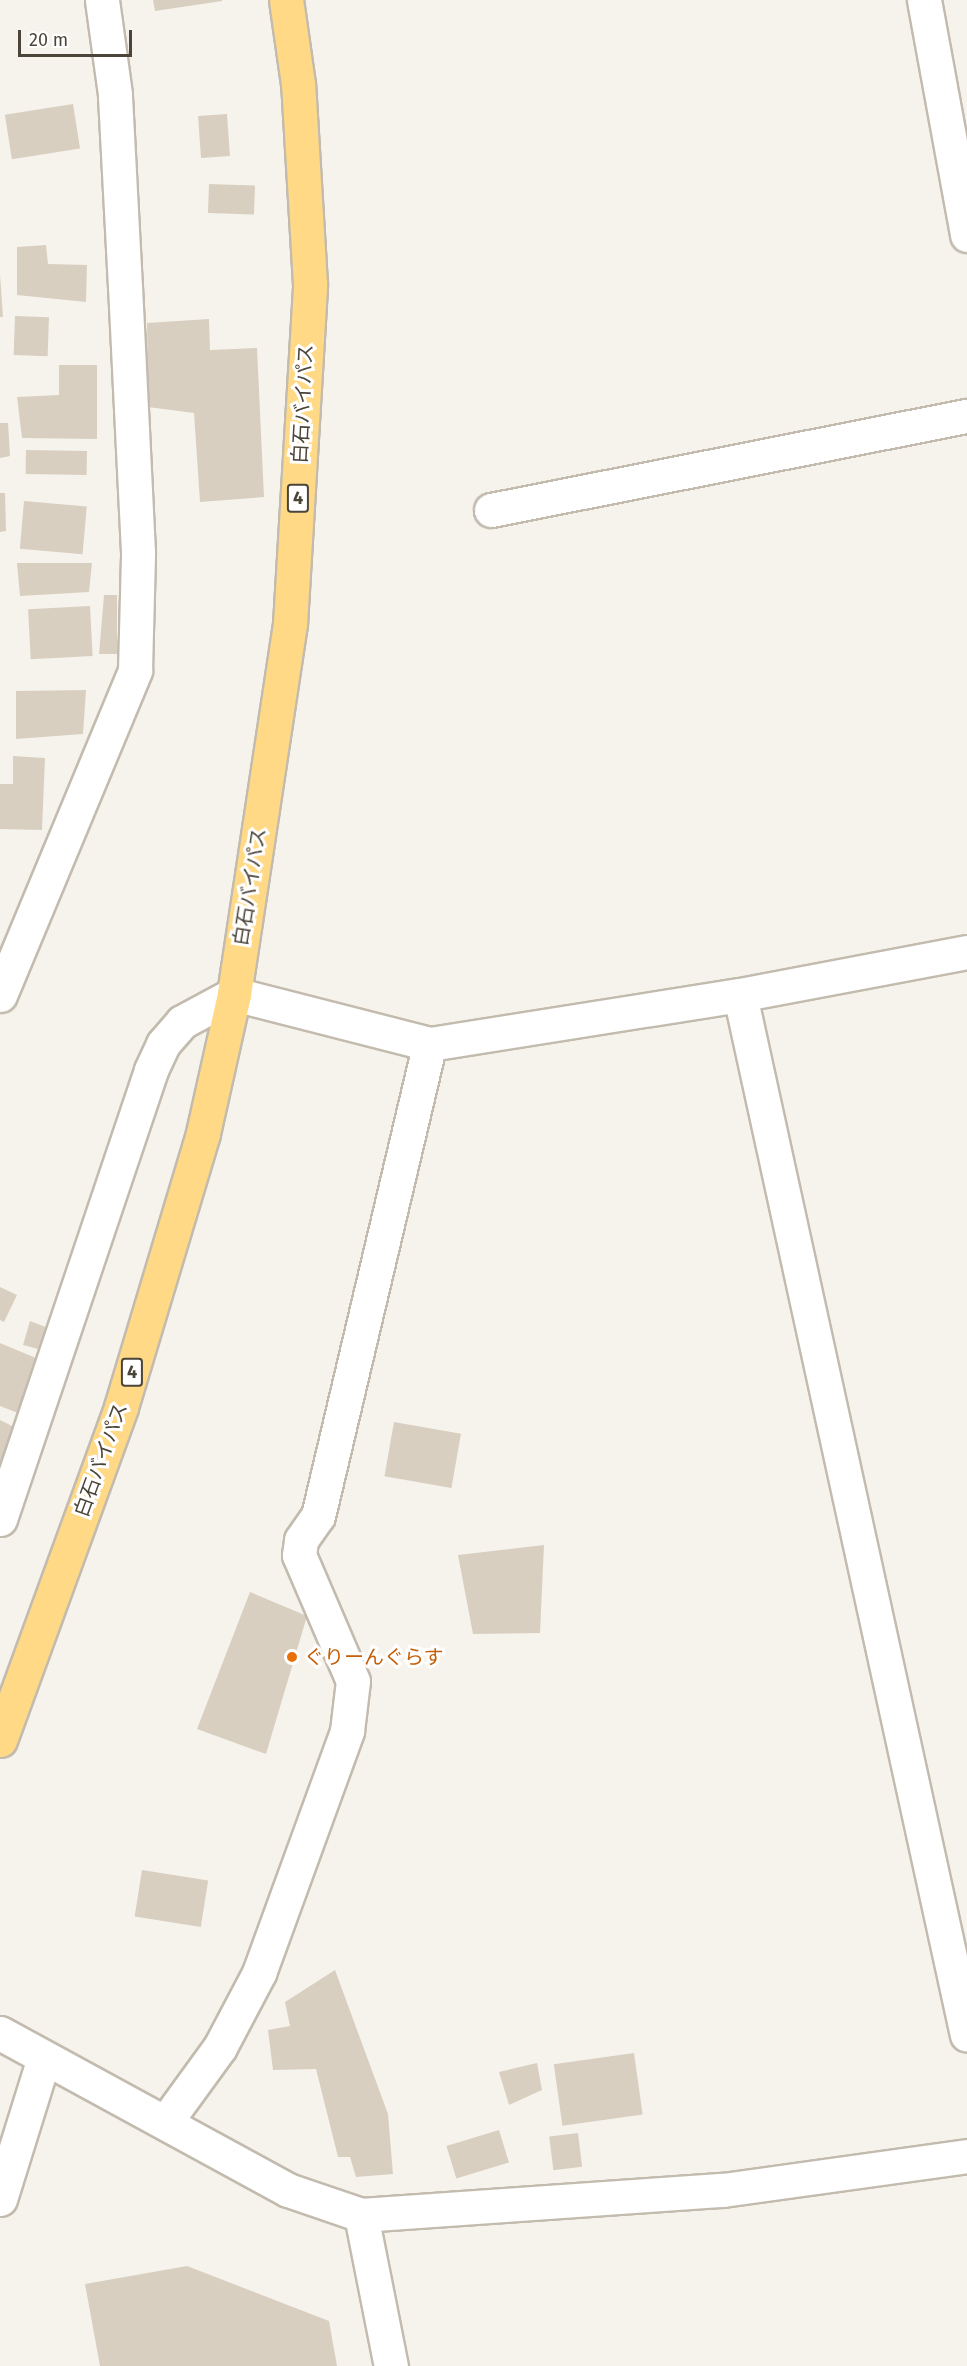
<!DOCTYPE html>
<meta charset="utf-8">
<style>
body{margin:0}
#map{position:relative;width:967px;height:2366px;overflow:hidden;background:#f6f3ec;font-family:"Fira Sans","Noto Sans JP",sans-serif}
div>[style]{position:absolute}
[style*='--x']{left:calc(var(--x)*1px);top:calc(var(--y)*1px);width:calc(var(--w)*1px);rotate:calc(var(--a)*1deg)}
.building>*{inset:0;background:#d8cfc1;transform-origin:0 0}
.roads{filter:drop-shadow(2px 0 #c2bbae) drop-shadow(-2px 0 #c2bbae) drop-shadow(0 2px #c2bbae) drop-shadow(0 -2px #c2bbae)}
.minor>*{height:33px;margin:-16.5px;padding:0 16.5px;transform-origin:16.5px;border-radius:16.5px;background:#fff}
.trunk>*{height:33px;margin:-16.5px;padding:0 16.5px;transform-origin:16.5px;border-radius:16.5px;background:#ffd985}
.dots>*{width:16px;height:16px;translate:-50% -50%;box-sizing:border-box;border:3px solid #fff;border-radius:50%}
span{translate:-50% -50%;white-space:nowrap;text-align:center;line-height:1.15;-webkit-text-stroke:6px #fff;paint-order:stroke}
.shield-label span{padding:2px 4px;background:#fff;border:2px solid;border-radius:4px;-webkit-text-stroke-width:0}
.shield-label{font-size:18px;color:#4b4439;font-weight:700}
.street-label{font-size:20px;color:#4b4439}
.food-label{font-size:20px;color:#c56008}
.left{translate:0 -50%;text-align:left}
.scale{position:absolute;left:18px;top:30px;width:114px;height:27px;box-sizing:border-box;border:3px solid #4b4439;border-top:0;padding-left:8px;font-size:18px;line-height:21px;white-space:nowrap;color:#4b4439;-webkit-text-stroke:4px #fff;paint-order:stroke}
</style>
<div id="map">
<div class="building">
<i style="clip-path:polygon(153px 0,222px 0,222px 1px,155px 11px)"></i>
<i style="left:73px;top:104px;width:45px;height:69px;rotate:81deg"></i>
<i style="left:227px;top:114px;width:42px;height:29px;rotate:86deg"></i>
<i style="left:209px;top:184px;width:46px;height:29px;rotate:2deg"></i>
<i style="clip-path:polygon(46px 245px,48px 264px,87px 265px,86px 302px,17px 295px,17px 247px)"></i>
<i style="clip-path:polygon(0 274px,3px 317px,0 317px)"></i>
<i style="left:15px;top:316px;width:34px;height:39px;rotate:2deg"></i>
<i style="clip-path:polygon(209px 319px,210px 350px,257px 348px,264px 497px,200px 502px,194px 413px,148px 407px,147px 323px)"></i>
<i style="clip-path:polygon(59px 365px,97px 365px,97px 439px,22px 438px,17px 397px,59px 395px)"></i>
<i style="clip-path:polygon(0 423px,8px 423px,10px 456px,0 458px)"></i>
<i style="left:26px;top:450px;width:61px;height:24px;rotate:1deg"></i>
<i style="clip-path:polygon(0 493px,5px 493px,6px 531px,0 532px)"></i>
<i style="left:24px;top:501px;width:63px;height:48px;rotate:5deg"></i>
<i style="clip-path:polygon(17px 563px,92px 563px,89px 592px,20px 596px)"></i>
<i style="clip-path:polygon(104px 595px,117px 595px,117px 654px,99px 654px)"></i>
<i style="left:90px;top:606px;width:50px;height:62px;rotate:87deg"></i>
<i style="clip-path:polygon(86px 690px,83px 734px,16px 739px,16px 691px)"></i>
<i style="clip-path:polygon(13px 756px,45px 758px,42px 830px,0 829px,0 784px,13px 784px)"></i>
<i style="clip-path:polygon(0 1287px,17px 1295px,4px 1322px,0 1320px)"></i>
<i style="clip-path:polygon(30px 1321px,56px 1331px,49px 1352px,23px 1345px)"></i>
<i style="clip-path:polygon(0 1343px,43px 1361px,23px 1415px,0 1406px)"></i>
<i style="clip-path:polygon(0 1420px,18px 1429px,0 1478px)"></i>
<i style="left:394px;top:1422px;width:68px;height:55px;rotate:10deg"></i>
<i style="clip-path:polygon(544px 1545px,540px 1633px,473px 1634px,458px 1555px)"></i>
<i style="clip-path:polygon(250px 1592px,307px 1616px,266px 1754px,197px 1729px)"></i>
<i style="left:142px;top:1870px;width:67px;height:47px;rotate:9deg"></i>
<i style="clip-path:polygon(335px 1970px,388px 2114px,393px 2174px,356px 2177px,350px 2157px,338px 2157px,316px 2069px,273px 2070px,268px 2030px,290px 2026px,285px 2002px)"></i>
<i style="left:634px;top:2053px;width:62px;height:81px;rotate:82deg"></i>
<i style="clip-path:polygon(537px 2063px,542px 2090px,509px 2105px,499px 2072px)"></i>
<i style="left:499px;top:2130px;width:34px;height:55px;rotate:73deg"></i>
<i style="left:578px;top:2133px;width:34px;height:29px;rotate:83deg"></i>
<i style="clip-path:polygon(187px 2266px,329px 2321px,337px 2366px,100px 2366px,85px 2284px)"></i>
</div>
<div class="roads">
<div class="minor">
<i style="--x:924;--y:0;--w:239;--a:79.6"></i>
<i style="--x:491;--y:510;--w:485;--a:-11.2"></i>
<i style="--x:967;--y:952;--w:231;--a:169.3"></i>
<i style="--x:740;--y:995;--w:1064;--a:77.69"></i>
<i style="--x:0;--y:995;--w:352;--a:-67.4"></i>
<i style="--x:135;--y:670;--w:118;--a:-88.5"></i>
<i style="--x:138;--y:552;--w:265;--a:-92.8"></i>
<i style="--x:125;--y:287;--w:193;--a:-93"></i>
<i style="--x:115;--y:94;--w:95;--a:-97.9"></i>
<i style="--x:0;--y:1519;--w:474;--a:-71.4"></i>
<i style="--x:151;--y:1070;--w:29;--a:-65"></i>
<i style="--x:163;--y:1044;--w:29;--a:-49"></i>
<i style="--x:182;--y:1022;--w:59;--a:-28.3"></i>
<i style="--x:234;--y:994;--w:202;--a:14.3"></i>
<i style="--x:430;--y:1044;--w:314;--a:-9"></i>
<i style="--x:0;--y:2033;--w:328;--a:28.6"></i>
<i style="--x:288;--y:2190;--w:77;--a:18.9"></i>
<i style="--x:361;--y:2215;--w:363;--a:-4"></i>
<i style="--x:723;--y:2190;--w:246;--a:-7.9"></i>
<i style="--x:167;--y:2120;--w:90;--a:-54"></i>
<i style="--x:220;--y:2047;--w:84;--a:-62.2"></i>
<i style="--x:259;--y:1973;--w:258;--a:-70"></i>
<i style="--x:347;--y:1731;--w:50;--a:-83.2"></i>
<i style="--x:353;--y:1681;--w:137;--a:-113.2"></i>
<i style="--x:299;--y:1555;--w:15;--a:-82"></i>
<i style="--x:301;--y:1540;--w:29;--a:-55"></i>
<i style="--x:318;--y:1516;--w:485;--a:-76.7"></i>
<i style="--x:0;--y:2199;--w:148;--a:-72.7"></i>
<i style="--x:361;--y:2215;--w:154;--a:78.8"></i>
</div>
<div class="trunk">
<i style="--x:0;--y:1740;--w:354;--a:-70"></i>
<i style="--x:121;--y:1407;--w:286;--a:-73.3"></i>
<i style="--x:203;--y:1133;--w:142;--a:-77.4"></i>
<i style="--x:234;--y:994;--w:374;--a:-81.4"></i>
<i style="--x:290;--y:624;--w:341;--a:-86.6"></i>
<i style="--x:310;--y:284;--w:200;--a:-93.4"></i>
<i style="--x:298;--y:84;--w:85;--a:-98.1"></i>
</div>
</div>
<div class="dots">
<i style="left:292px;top:1657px;background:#e8710a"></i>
</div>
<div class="shield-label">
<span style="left:298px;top:498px">4</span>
<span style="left:132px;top:1372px">4</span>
</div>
<div class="street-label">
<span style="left:303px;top:404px;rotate:-87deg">白石バイパス</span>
<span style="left:250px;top:887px;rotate:-81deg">白石バイパス</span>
<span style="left:101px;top:1460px;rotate:-70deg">白石バイパス</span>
</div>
<div class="food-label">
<span class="left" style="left:304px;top:1657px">ぐりーんぐらす</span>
</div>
<div class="scale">20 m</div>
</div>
